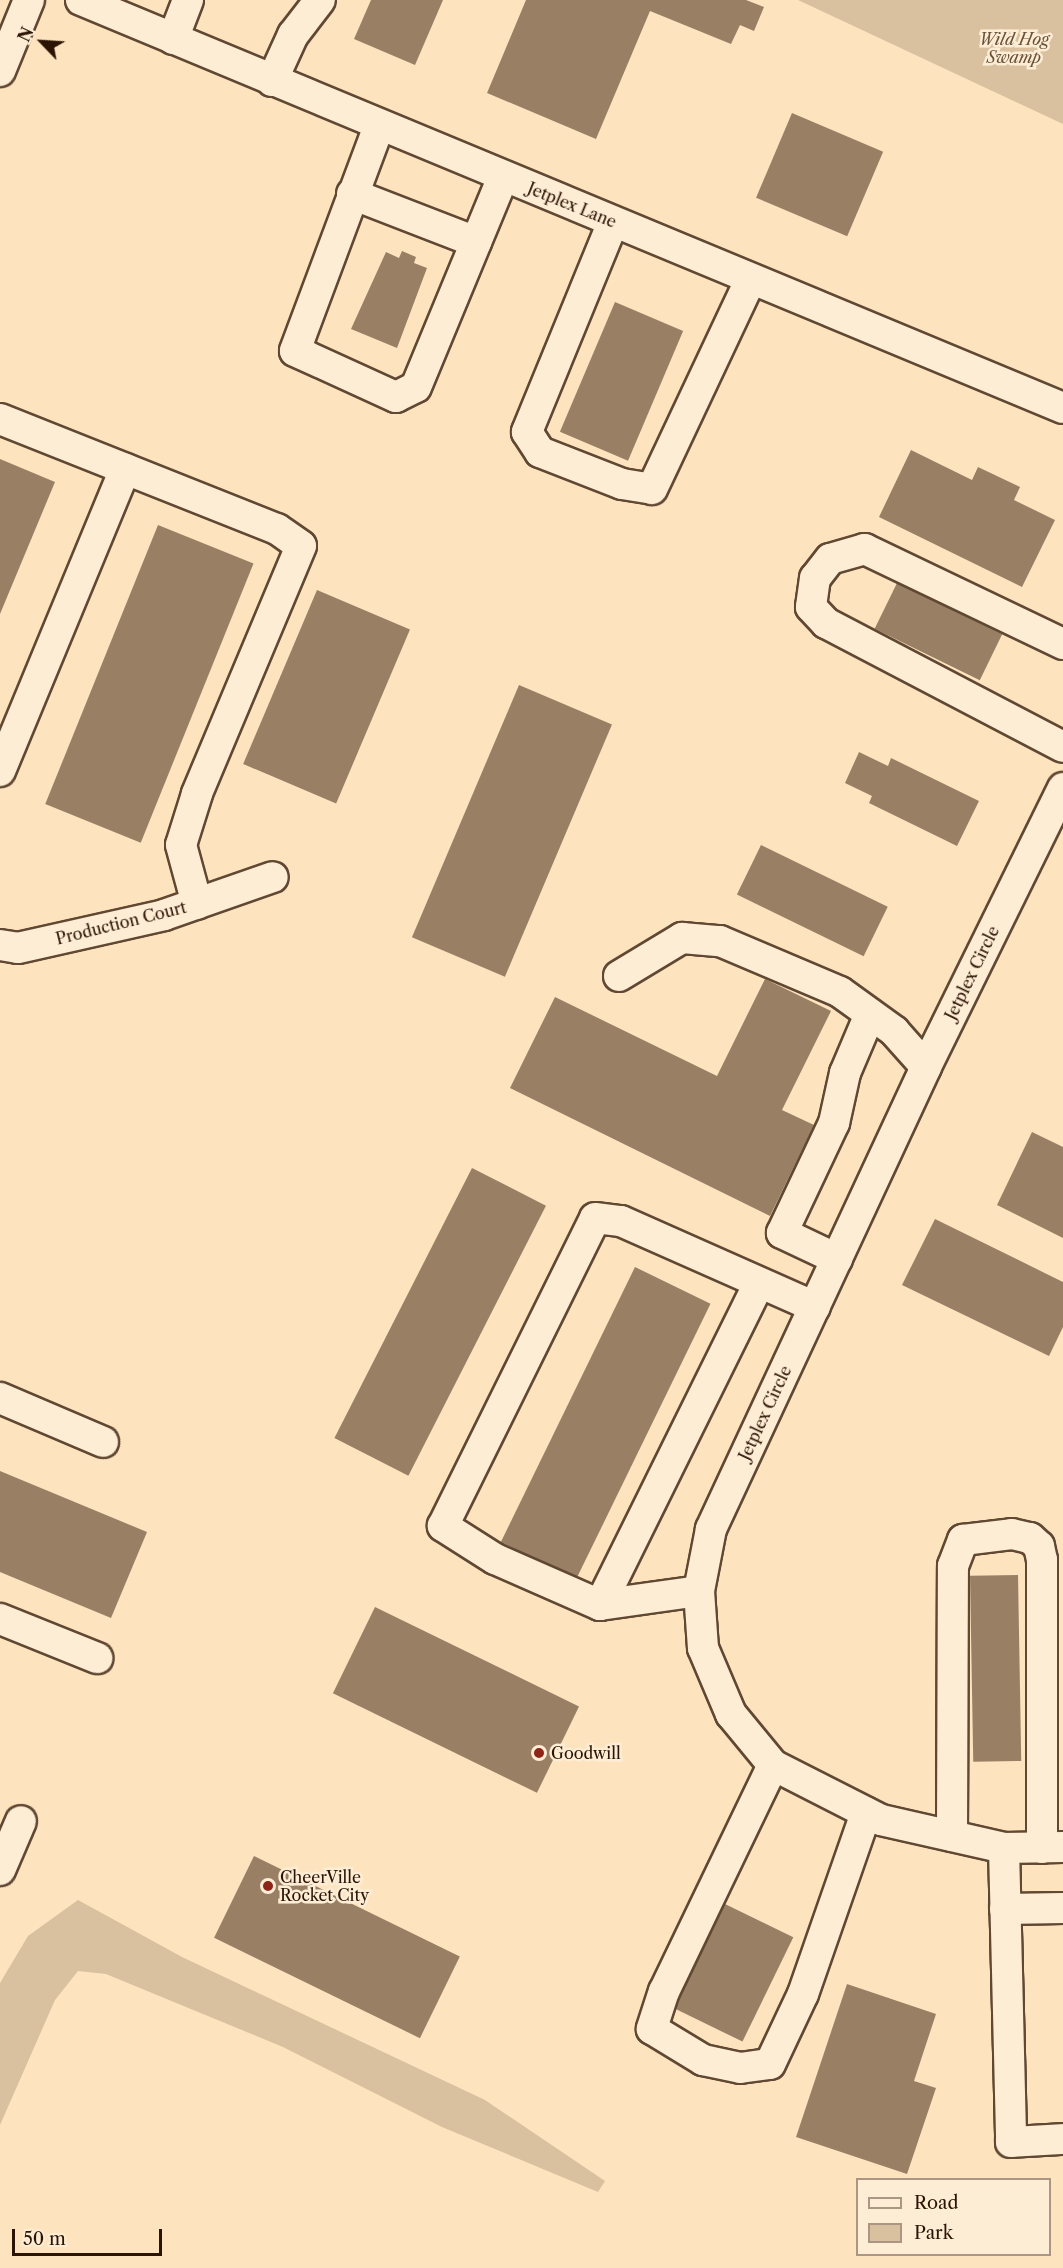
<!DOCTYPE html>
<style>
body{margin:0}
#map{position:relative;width:1063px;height:2268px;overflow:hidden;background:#fde3be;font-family:"Libre Caslon Text",serif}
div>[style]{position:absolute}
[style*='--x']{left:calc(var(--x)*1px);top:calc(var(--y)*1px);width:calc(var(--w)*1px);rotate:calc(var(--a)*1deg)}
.green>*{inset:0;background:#d9c09f}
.building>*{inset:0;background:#998065;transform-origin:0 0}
.roads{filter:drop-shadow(2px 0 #604833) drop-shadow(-2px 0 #604833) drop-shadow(0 2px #604833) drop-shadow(0 -2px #604833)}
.minor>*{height:30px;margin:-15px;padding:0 15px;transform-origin:15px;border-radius:15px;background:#feedd5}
.dots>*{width:16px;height:16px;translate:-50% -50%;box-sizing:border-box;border:3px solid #feedd5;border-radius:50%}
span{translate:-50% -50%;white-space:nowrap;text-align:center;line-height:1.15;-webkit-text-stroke:5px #feedd5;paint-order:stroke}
.park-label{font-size:16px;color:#69503b;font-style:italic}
.street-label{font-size:16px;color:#2c1405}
.poi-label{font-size:16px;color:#2c1405}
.left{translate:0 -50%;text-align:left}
.legend{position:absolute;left:856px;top:2178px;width:195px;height:78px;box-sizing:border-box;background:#feedd5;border:2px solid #aa9682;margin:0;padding:8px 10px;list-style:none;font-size:18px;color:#2c1405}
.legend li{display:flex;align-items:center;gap:12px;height:30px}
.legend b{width:30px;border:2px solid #aa9682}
.north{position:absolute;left:12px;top:12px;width:60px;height:60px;-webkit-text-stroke:4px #feedd5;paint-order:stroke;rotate:295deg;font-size:16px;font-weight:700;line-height:24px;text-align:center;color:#2c1405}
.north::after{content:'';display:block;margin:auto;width:21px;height:27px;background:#2c1405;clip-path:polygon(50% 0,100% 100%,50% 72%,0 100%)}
.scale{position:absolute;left:12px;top:2229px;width:150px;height:27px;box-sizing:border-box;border:3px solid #2c1405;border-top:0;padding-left:8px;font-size:18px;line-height:21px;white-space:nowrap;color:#2c1405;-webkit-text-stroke:4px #feedd5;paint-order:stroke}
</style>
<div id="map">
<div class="green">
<i style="clip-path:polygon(798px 0,1063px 0,1063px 124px)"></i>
<i style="clip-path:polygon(78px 1900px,182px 1957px,485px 2100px,605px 2181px,598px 2192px,442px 2127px,283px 2047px,106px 1974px,78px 1971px,55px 2000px,0 2125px,0 1983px,28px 1936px)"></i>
</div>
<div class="building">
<i style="clip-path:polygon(371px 0,443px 0,415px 65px,354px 39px)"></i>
<i style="clip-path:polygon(526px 0,746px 0,764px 7px,754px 31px,740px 25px,731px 44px,650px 11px,596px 139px,487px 93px)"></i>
<i style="left:792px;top:113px;width:99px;height:92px;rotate:23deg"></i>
<i style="clip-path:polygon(402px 251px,416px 257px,414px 263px,427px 268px,397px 348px,351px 329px,386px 252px,399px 258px)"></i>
<i style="left:615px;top:302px;width:74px;height:141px;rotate:23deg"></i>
<i style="clip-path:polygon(911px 450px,972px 480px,978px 467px,1020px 487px,1014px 500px,1055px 520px,1022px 587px,879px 517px)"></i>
<i style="clip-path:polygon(0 459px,55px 482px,0 614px)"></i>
<i style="left:158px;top:525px;width:103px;height:301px;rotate:22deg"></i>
<i style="left:897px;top:583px;width:117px;height:51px;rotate:26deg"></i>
<i style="left:317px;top:590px;width:101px;height:189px;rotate:23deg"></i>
<i style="left:519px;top:685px;width:101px;height:274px;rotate:23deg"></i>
<i style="clip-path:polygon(859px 752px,888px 766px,891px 758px,979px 801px,957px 846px,869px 803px,872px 796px,845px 783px)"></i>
<i style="left:761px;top:845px;width:141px;height:55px;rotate:26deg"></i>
<i style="clip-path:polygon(765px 979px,831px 1011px,782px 1110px,814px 1125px,770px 1216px,510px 1088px,555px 997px,717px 1076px)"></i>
<i style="clip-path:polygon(1032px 1132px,1063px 1147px,1063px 1238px,997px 1205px)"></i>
<i style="left:472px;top:1168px;width:83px;height:303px;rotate:27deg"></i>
<i style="clip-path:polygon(935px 1219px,1063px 1282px,1063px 1327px,1049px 1356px,902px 1285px)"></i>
<i style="left:635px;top:1267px;width:84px;height:306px;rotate:26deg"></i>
<i style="clip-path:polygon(0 1471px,147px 1532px,111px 1618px,0 1572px)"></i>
<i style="left:1018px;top:1575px;width:186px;height:48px;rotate:89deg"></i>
<i style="left:375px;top:1607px;width:227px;height:96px;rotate:26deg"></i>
<i style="left:254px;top:1856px;width:229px;height:91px;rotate:26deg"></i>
<i style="left:725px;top:1904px;width:76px;height:116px;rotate:26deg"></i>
<i style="clip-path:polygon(847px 1984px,936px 2014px,914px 2081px,936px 2088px,907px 2174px,796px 2137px)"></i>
</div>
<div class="roads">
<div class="minor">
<i style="--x:81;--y:0;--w:1063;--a:22.56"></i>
<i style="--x:173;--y:39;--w:42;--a:-69"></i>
<i style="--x:0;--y:71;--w:77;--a:-67.8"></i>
<i style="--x:272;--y:81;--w:51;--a:-65.5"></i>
<i style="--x:293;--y:35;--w:44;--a:-52.4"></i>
<i style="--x:379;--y:126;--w:240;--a:110.5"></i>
<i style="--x:295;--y:351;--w:111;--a:24.5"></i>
<i style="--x:396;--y:397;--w:22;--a:-27"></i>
<i style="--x:416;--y:387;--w:227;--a:-67.5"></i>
<i style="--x:352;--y:194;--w:133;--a:21.2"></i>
<i style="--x:613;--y:222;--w:227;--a:112.3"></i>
<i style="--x:527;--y:432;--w:24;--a:57"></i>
<i style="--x:540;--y:452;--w:88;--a:21.3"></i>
<i style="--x:622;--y:484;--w:30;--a:9"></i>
<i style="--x:652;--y:489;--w:232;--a:-64.8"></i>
<i style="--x:0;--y:419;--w:298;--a:21.7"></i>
<i style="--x:277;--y:529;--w:29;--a:35"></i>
<i style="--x:301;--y:546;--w:269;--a:112.8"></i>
<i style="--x:197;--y:794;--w:53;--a:107.4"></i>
<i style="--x:181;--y:845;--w:61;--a:74.8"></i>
<i style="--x:1063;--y:644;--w:220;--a:-154.4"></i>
<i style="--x:865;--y:549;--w:36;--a:164"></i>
<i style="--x:830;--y:559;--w:24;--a:128"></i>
<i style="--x:815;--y:578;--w:29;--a:98"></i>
<i style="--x:811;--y:607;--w:22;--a:47"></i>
<i style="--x:826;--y:623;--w:267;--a:27.6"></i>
<i style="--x:0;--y:771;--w:327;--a:-67.5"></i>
<i style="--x:1063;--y:788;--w:311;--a:116.2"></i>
<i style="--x:926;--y:1067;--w:510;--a:114.96"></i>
<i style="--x:711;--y:1529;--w:63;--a:101"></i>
<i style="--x:699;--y:1591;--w:57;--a:86"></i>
<i style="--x:703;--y:1648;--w:72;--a:67"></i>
<i style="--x:731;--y:1714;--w:66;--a:50.5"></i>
<i style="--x:773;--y:1765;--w:121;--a:27"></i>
<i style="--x:881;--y:1820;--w:126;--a:12.8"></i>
<i style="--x:1004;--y:1848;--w:59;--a:-1"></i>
<i style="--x:0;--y:945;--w:18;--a:9"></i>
<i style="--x:18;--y:948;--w:150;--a:-12.7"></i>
<i style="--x:164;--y:915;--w:115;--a:-19.2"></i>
<i style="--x:619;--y:976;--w:74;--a:-31.1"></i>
<i style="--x:682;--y:938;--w:38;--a:5"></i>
<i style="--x:720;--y:941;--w:130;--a:23"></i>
<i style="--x:840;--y:992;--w:67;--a:35.8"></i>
<i style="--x:894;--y:1031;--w:48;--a:48.4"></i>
<i style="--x:837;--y:1259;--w:61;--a:-154.7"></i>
<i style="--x:782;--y:1233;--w:122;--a:-64.7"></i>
<i style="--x:834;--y:1123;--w:51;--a:-77.6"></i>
<i style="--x:845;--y:1073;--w:64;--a:-67"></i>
<i style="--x:0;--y:1398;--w:112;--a:23.1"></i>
<i style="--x:699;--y:1591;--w:100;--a:172"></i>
<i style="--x:600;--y:1605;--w:115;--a:-156.3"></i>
<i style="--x:495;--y:1559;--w:62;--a:-147.6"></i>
<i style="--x:443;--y:1526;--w:343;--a:-63.7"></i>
<i style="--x:595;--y:1218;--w:26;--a:7"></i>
<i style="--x:621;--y:1221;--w:212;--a:23.9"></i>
<i style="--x:600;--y:1605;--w:359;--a:-63.7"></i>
<i style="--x:0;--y:1619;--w:105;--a:21.9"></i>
<i style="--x:773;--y:1765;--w:251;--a:115.7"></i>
<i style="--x:664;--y:1991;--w:40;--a:108"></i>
<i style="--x:652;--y:2029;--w:60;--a:31.3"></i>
<i style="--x:703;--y:2060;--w:38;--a:12"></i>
<i style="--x:740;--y:2068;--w:30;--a:-8"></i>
<i style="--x:770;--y:2064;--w:77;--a:-64.8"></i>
<i style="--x:803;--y:1994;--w:192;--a:-70.8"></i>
<i style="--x:952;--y:1836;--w:270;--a:-89.8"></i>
<i style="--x:953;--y:1566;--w:28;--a:-69"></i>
<i style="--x:963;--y:1540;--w:49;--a:-7"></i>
<i style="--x:1012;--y:1534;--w:18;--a:13"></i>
<i style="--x:1030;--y:1538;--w:12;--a:42"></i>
<i style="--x:1039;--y:1546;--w:14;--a:78"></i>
<i style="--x:1042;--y:1560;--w:288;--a:90"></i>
<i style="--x:1004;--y:1848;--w:294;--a:88.6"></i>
<i style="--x:1011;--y:2142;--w:52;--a:-3.3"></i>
<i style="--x:0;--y:1870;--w:53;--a:-66.8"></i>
<i style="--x:1005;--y:1909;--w:58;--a:-1"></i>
</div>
</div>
<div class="dots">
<i style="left:539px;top:1753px;background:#8f2418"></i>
<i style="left:268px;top:1886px;background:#8f2418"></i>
</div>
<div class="park-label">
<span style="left:1014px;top:48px">Wild Hog<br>Swamp</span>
</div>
<div class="street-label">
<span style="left:572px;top:205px;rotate:22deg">Jetplex Lane</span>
<span style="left:121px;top:923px;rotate:-14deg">Production Court</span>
<span style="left:972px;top:973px;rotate:-64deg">Jetplex Circle</span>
<span style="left:765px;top:1413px;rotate:-65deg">Jetplex Circle</span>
</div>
<div class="poi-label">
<span class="left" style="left:551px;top:1753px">Goodwill</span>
<span class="left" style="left:280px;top:1886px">CheerVille<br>Rocket City</span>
</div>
<ul class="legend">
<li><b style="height:8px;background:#feedd5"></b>Road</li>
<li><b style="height:16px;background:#d9c09f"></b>Park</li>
</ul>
<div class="north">N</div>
<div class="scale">50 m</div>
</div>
